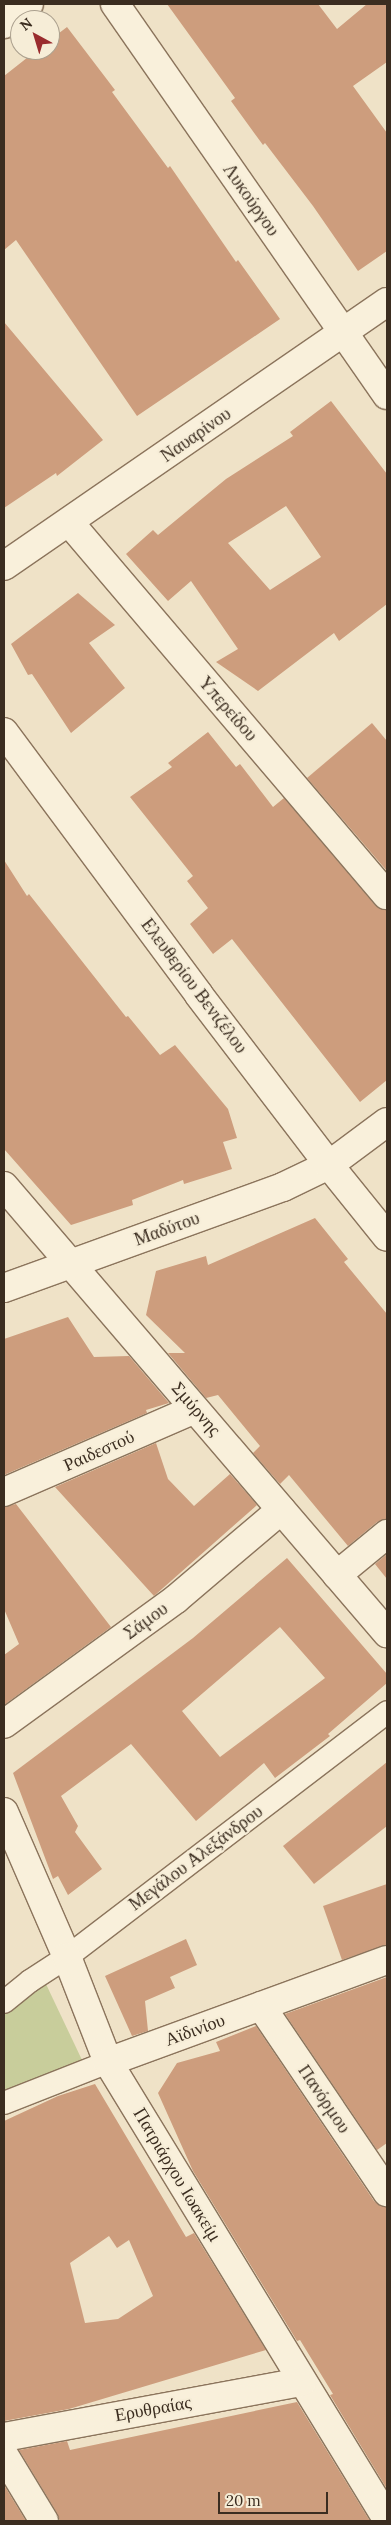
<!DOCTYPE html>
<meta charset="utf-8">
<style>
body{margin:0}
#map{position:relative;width:391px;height:2525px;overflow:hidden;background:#efe2c7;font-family:Lora,serif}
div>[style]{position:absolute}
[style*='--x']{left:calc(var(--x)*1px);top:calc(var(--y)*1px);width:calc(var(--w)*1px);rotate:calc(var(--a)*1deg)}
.green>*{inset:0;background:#c8cd9b}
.building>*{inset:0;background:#cd9d7d}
.roads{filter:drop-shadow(1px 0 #8b745c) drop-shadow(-1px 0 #8b745c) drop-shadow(0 1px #8b745c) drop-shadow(0 -1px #8b745c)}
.pedestrian>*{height:22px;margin:-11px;padding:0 11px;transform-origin:11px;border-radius:11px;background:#f9f0db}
.minor>*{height:28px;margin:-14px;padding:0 14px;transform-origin:14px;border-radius:14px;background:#f9f0db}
.tertiary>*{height:28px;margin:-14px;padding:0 14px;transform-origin:14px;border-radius:14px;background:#f9f0db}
span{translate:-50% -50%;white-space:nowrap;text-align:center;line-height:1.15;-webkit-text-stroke:4px #f6edd7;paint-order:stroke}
.street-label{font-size:18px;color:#3b2d20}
.frame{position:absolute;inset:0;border:5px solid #3b2d20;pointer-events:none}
.north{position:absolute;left:10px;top:10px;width:50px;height:50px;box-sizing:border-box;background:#f6edd7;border:1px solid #aba08e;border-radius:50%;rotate:321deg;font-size:14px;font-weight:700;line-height:20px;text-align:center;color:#3b2d20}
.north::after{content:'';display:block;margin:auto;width:18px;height:22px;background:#9a2c2e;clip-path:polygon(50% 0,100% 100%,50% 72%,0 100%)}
.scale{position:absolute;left:218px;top:2492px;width:110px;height:22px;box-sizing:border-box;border:2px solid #3b2d20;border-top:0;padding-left:6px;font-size:15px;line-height:18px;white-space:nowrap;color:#3b2d20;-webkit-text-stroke:4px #f6edd7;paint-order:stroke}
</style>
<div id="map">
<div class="green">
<i style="clip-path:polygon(45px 1982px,82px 2060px,4px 2093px,4px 2015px)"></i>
</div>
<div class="building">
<i style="clip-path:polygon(167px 4px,318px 4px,337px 29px,367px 4px,387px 4px,387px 62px,353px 86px,387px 133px,387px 251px,358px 271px,313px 206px,265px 143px,263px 145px,231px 101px,235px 98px)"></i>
<i style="clip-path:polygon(67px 27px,115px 90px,112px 92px,168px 168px,170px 166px,236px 262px,238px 260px,280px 319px,137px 416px,16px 240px,4px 250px,4px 76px,37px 50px,50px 50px,50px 40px)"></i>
<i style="clip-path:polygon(4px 322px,103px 440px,57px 476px,56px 473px,4px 508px)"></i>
<i style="clip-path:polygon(evenodd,331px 401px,387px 474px,387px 604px,339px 641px,334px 633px,258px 691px,216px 662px,238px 649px,191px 581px,168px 601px,126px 554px,153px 530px,158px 535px,226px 479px,293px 436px,290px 432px,331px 401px,286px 506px,321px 557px,270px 590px,228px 543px,286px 506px)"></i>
<i style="clip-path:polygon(78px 593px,115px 625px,89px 643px,125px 688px,71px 733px,32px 674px,28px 675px,11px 644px)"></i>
<i style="clip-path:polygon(372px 723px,387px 741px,387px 871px,307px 778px)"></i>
<i style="clip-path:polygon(208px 732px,236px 767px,240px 764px,273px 807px,284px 798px,375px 905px,387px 910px,387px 1080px,360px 1102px,232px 939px,213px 954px,190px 924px,208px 908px,187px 881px,193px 876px,130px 797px,172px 767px,168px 763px)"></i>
<i style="clip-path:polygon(4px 860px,27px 896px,29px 894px,126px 1017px,128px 1016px,160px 1055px,175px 1045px,228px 1109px,237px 1138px,223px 1142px,232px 1169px,184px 1184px,183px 1180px,132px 1200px,133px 1205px,71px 1225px,4px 1149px)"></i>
<i style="clip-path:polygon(315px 1218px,348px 1259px,344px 1262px,387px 1314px,387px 1519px,377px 1522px,348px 1546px,289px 1475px,280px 1484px,253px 1453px,260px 1446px,218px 1395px,206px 1398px,168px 1353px,185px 1353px,146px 1315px,156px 1271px,206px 1256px,208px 1265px)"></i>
<i style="clip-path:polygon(68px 1317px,94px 1357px,129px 1356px,169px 1403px,146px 1410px,147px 1413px,4px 1475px,4px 1339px)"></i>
<i style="clip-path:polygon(156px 1443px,168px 1479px,194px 1506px,230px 1474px,257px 1505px,154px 1596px,55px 1487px)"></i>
<i style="clip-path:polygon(16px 1504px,111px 1627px,4px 1705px,4px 1655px,19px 1644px,4px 1609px,4px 1507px)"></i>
<i style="clip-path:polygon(387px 1554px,387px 1579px,375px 1564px)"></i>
<i style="clip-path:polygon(evenodd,287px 1558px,387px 1674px,387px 1683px,328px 1734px,330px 1736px,275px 1778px,264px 1763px,196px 1821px,131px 1744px,61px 1796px,78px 1826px,75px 1832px,102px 1869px,68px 1895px,58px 1876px,53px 1879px,13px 1773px,193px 1638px,287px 1558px,280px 1627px,325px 1678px,220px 1757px,182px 1711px,280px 1627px)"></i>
<i style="clip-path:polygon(387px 1762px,387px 1826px,314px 1884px,283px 1846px)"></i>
<i style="clip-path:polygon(387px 1884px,387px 1945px,342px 1960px,323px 1906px)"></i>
<i style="clip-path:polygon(186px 1939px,197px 1965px,170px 1977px,175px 1988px,145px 2001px,148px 2031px,132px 2036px,105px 1976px)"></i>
<i style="clip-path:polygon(387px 1977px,387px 2143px,377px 2150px,285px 2014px)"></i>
<i style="clip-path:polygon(256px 2026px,374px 2201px,380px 2206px,387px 2207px,387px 2489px,330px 2395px,333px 2394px,300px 2340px,297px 2341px,193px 2171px,158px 2093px,177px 2063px,220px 2051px,216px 2042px)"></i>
<i style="clip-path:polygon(evenodd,95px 2084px,186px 2237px,194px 2233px,266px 2350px,69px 2409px,4px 2421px,4px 2121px,58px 2096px,95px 2084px,109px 2236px,117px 2248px,129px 2240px,153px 2296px,118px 2319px,85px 2323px,70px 2263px,109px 2236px)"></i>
<i style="clip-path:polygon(297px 2402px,370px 2521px,60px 2521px,57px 2513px,19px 2450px,67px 2441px,70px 2450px)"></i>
<i style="clip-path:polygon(4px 2485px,26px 2521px,4px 2521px)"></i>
</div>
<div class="roads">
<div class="pedestrian">
<i style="--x:4;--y:2002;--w:33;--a:-39"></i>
<i style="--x:30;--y:1981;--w:44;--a:-33"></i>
<i style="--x:67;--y:1957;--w:403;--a:-37.4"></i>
<i style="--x:4;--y:2103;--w:112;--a:-21.5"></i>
</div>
<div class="minor">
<i style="--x:115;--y:4;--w:476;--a:55.2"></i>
<i style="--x:4;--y:24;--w:32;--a:-39"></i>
<i style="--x:69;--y:522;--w:490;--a:49.6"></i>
<i style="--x:4;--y:566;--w:465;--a:-34.6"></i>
<i style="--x:4;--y:1186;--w:589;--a:49.41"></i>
<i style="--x:4;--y:1288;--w:297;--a:-19.9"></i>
<i style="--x:283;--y:1187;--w:51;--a:-25.6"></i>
<i style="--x:329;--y:1165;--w:72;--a:-36.6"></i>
<i style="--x:4;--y:1492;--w:208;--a:-23.5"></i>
<i style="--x:337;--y:1575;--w:65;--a:-39.4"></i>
<i style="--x:4;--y:1724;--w:213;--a:-36"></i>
<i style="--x:176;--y:1599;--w:138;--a:-40.3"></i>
<i style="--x:4;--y:1812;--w:158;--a:66.5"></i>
<i style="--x:67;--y:1957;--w:113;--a:68.7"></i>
<i style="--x:108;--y:2062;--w:535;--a:58.6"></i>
<i style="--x:261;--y:2006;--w:225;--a:55.9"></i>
<i style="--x:108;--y:2062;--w:297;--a:-20.1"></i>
<i style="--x:4;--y:2437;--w:303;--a:-10.5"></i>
<i style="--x:4;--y:2455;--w:77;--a:58.8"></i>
</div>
<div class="tertiary">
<i style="--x:4;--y:732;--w:327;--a:53.4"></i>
<i style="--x:199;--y:995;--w:214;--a:52.6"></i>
<i style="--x:329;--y:1165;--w:92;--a:51.1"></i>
</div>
</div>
<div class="street-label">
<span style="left:251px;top:200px;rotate:55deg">Λυκούργου</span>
<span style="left:196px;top:435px;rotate:-35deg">Ναυαρίνου</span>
<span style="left:228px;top:709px;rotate:49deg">Υπερείδου</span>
<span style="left:194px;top:986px;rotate:53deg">Ελευθερίου Βενιζέλου</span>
<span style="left:167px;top:1229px;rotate:-20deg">Μαδύτου</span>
<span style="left:196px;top:1409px;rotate:49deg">Σμύρνης</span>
<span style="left:99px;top:1451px;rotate:-24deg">Ραιδεστού</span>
<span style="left:146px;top:1621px;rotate:-36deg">Σάμου</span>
<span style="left:196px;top:1858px;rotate:-37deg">Μεγάλου Αλεξάνδρου</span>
<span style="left:195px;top:2030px;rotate:-20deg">Αϊδινίου</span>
<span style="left:324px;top:2099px;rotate:56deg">Πανόρμου</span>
<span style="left:177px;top:2175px;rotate:59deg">Πατριάρχου Ιωακείμ</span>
<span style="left:153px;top:2409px;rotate:-10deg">Ερυθραίας</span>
</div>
<div class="frame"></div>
<div class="north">N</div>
<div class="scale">20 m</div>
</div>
